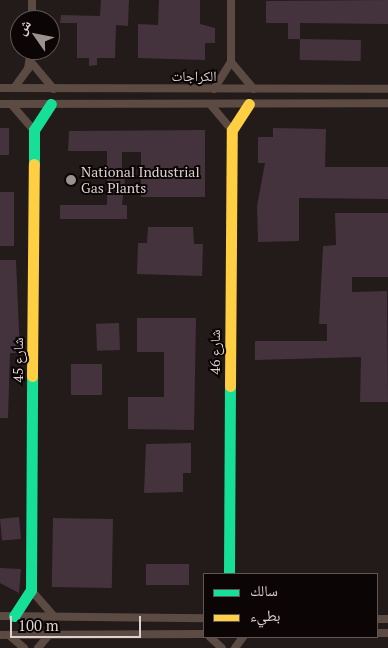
<!DOCTYPE html>
<meta charset="utf-8">
<style>
body{margin:0}
#map{position:relative;width:388px;height:648px;overflow:hidden;background:#231a1a;font-family:"PT Serif","Noto Naskh Arabic",serif}
div>[style]{position:absolute}
[style*='--x']{left:calc(var(--x)*1px);top:calc(var(--y)*1px);width:calc(var(--w)*1px);rotate:calc(var(--a)*1deg)}
.building>*{inset:0;background:#44333c;transform-origin:0 0}
.street>*{height:8px;margin:-4px;padding:0 4px;transform-origin:4px;border-radius:4px;background:#5c4b43}
.fast>*{height:11px;margin:-5.5px;padding:0 5.5px;transform-origin:5.5px;border-radius:5.5px;background:#16e098}
.slow>*{height:11px;margin:-5.5px;padding:0 5.5px;transform-origin:5.5px;border-radius:5.5px;background:#ffcf43}
.dots>*{width:14px;height:14px;translate:-50% -50%;box-sizing:border-box;border:2px solid #0b0505;border-radius:50%}
span{translate:-50% -50%;white-space:nowrap;text-align:center;line-height:1.15;-webkit-text-stroke:4px #0b0505;paint-order:stroke}
.street-label{font-size:14px;color:#ddd1d1}
.poi-label{font-size:14px;color:#ddd1d1}
.left{translate:0 -50%;text-align:left}
.legend{position:absolute;left:203px;top:573px;width:175px;height:65px;box-sizing:border-box;background:#0b0505;border:1px solid #5f5757;margin:0;padding:6px 9px;list-style:none;font-size:15px;color:#ddd1d1}
.legend li{display:flex;align-items:center;gap:10px;height:25px}
.legend b{width:25px;border:1px solid #5f5757}
.north{position:absolute;left:10px;top:10px;width:50px;height:50px;box-sizing:border-box;background:#0b0505;border:1px solid #5f5757;border-radius:50%;rotate:303deg;font-size:14px;font-weight:700;line-height:20px;text-align:center;color:#ddd1d1}
.north::after{content:'';display:block;margin:auto;width:18px;height:22px;background:#9c9191;clip-path:polygon(50% 0,100% 100%,50% 72%,0 100%)}
.scale{position:absolute;left:10px;top:616px;width:131px;height:22px;box-sizing:border-box;border:2px solid #ddd1d1;border-top:0;padding-left:6px;font-size:15px;line-height:18px;white-space:nowrap;color:#ddd1d1;-webkit-text-stroke:4px #0b0505;paint-order:stroke}
</style>
<div id="map">
<div class="building">
<i style="clip-path:polygon(101px 0,129px 0,128px 26px,116px 25px,115px 58px,97px 58px,97px 65px,89px 66px,89px 58px,77px 58px,77px 23px,60px 23px,61px 15px,100px 16px)"></i>
<i style="clip-path:polygon(159px 0,200px 0,200px 24px,215px 28px,215px 43px,205px 43px,205px 60px,138px 58px,138px 24px,158px 25px)"></i>
<i style="clip-path:polygon(388px 0,388px 24px,300px 23px,300px 39px,288px 39px,288px 23px,266px 23px,266px 1px)"></i>
<i style="left:300px;top:39px;width:61px;height:21px;rotate:1deg"></i>
<i style="left:0;top:128px;width:9px;height:27px"></i>
<i style="clip-path:polygon(273px 128px,326px 129px,325px 167px,388px 167px,388px 199px,299px 198px,299px 241px,258px 242px,257px 206px,265px 163px,258px 163px,258px 137px,273px 137px)"></i>
<i style="clip-path:polygon(205px 130px,205px 197px,141px 197px,141px 152px,122px 152px,122px 170px,126px 170px,122px 205px,127px 205px,127px 219px,60px 219px,60px 205px,107px 205px,107px 151px,68px 151px,69px 131px)"></i>
<i style="left:0;top:192px;width:14px;height:54px"></i>
<i style="clip-path:polygon(335px 213px,388px 213px,388px 277px,352px 277px,352px 292px,387px 291px,388px 402px,360px 402px,361px 357px,255px 360px,255px 341px,327px 341px,327px 324px,319px 324px,323px 246px,336px 245px)"></i>
<i style="clip-path:polygon(148px 227px,193px 227px,194px 244px,203px 244px,202px 276px,137px 274px,138px 243px,147px 243px)"></i>
<i style="clip-path:polygon(0 260px,16px 260px,20px 353px,10px 353px,8px 418px,0 418px)"></i>
<i style="clip-path:polygon(137px 318px,196px 318px,194px 430px,128px 429px,128px 397px,164px 397px,164px 352px,137px 352px)"></i>
<i style="left:119px;top:323px;width:27px;height:23px;rotate:88deg"></i>
<i style="left:71px;top:364px;width:31px;height:31px"></i>
<i style="clip-path:polygon(191px 443px,191px 473px,183px 473px,183px 492px,144px 493px,146px 444px)"></i>
<i style="left:19px;top:517px;width:22px;height:19px;rotate:85deg"></i>
<i style="left:53px;top:518px;width:60px;height:69px;rotate:1deg"></i>
<i style="left:146px;top:564px;width:43px;height:21px"></i>
<i style="clip-path:polygon(0 568px,21px 569px,19px 593px,0 583px)"></i>
</div>
<div class="street">
<i style="--x:32;--y:20;--w:20;--a:-90"></i>
<i style="--x:31;--y:62;--w:35;--a:50"></i>
<i style="--x:231;--y:62;--w:35;--a:50"></i>
<i style="--x:0;--y:88;--w:388;--a:0.1"></i>
<i style="--x:14;--y:88;--w:24;--a:-54"></i>
<i style="--x:28;--y:69;--w:19;--a:-81"></i>
<i style="--x:214;--y:89;--w:32;--a:-58"></i>
<i style="--x:231;--y:62;--w:62;--a:-90"></i>
<i style="--x:0;--y:104;--w:388;--a:-0.1"></i>
<i style="--x:11;--y:104;--w:35;--a:49"></i>
<i style="--x:210;--y:104;--w:34;--a:50"></i>
<i style="--x:31;--y:590;--w:35;--a:49"></i>
<i style="--x:0;--y:616;--w:204;--a:0.6"></i>
<i style="--x:377;--y:619;--w:11;--a:0"></i>
<i style="--x:377;--y:633;--w:11;--a:0"></i>
<i style="--x:0;--y:635;--w:204;--a:-0.3"></i>
<i style="--x:9;--y:635;--w:20;--a:41"></i>
<i style="--x:210;--y:637;--w:16;--a:43"></i>
<i style="--x:38;--y:648;--w:17;--a:-50"></i>
<i style="--x:235;--y:648;--w:14;--a:-54"></i>
</div>
<div class="fast">
<i style="--x:34;--y:164;--w:34;--a:-90"></i>
<i style="--x:34;--y:130;--w:31;--a:-57"></i>
<i style="--x:229;--y:574;--w:188;--a:-89.7"></i>
<i style="--x:14;--y:616;--w:31;--a:-57"></i>
<i style="--x:31;--y:590;--w:214;--a:-89.7"></i>
</div>
<div class="slow">
<i style="--x:32;--y:376;--w:212;--a:-89.5"></i>
<i style="--x:230;--y:386;--w:256;--a:-89.6"></i>
<i style="--x:232;--y:130;--w:31;--a:-57"></i>
</div>
<div class="dots">
<i style="left:71px;top:180px;background:#9c9191"></i>
</div>
<div class="street-label">
<span style="left:194px;top:76px">الكراجات</span>
<span style="left:215px;top:352px;rotate:-90deg">شارع 46</span>
<span style="left:18px;top:360px;rotate:-90deg">شارع 45</span>
</div>
<div class="poi-label">
<span class="left" style="left:81px;top:180px">National Industrial<br>Gas Plants</span>
</div>
<ul class="legend">
<li><b style="height:6px;background:#16e098"></b>سالك</li>
<li><b style="height:6px;background:#ffcf43"></b>بطيء</li>
</ul>
<div class="north">ش</div>
<div class="scale">100 m</div>
</div>
